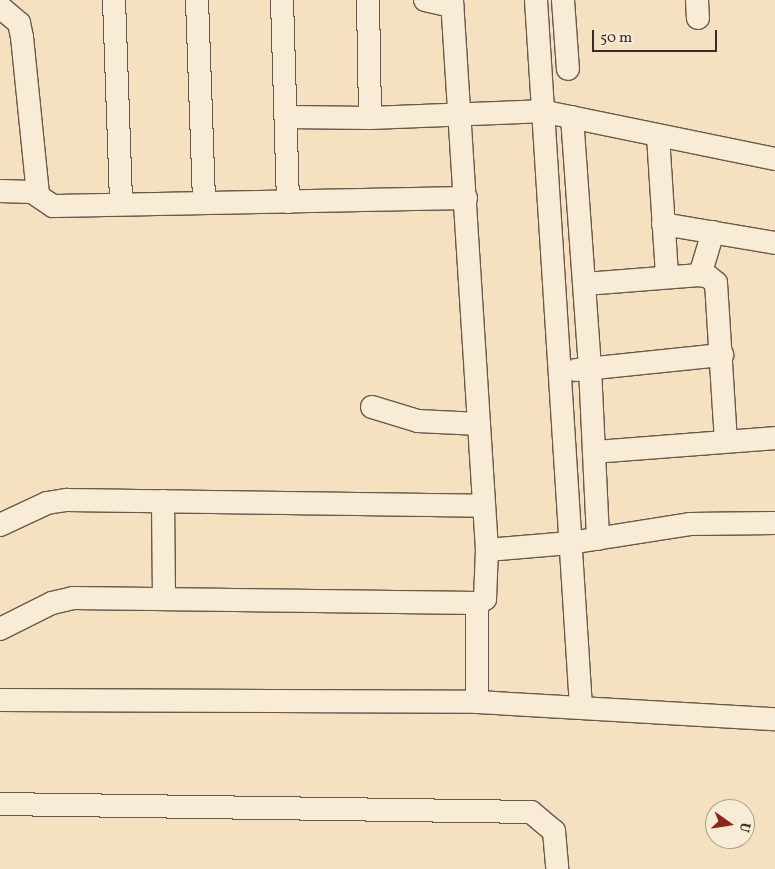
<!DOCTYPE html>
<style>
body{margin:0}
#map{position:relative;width:775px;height:869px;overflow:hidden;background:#f5e1c0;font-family:Vollkorn,serif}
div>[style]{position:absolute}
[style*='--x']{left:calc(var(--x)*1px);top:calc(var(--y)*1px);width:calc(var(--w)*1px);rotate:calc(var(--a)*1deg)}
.roads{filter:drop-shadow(1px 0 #68594c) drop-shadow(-1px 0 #68594c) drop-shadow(0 1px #68594c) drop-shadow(0 -1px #68594c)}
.minor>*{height:22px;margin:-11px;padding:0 11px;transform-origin:11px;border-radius:11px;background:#f8ecd6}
span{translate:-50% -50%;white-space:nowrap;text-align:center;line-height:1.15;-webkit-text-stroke:5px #f8ecd6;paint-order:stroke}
.north{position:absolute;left:705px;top:799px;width:50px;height:50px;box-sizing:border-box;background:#f8ecd6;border:1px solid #ac9f90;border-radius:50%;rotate:103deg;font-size:14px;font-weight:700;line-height:20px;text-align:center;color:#392c26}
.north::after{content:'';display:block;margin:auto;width:18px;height:22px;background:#8f2418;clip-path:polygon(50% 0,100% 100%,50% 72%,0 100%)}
.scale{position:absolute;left:592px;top:30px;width:125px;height:22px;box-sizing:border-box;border:2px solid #392c26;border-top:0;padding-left:6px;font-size:15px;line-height:18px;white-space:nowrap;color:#392c26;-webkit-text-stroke:4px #f8ecd6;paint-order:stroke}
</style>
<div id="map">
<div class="roads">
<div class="minor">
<i style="--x:114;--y:0;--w:204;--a:88"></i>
<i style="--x:197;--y:0;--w:203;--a:88"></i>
<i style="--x:282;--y:0;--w:202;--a:88.3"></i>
<i style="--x:368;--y:0;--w:118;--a:89"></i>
<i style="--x:370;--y:118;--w:171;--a:-2.3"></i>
<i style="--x:541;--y:111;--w:239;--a:11.6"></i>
<i style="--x:425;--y:0;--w:28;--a:13"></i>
<i style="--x:536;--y:0;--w:709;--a:86.36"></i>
<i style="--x:563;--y:0;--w:69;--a:85.9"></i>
<i style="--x:697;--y:0;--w:18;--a:87"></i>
<i style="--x:0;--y:7;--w:25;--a:40"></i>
<i style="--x:19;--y:23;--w:14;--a:78"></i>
<i style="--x:22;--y:37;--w:158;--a:84.2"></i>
<i style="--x:288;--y:117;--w:82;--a:0.7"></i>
<i style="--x:572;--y:117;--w:252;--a:85.9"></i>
<i style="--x:590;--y:368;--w:171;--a:87.3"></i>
<i style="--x:658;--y:136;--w:141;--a:86.3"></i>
<i style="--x:0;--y:191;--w:32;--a:2"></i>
<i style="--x:32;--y:192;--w:25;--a:34"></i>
<i style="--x:53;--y:206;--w:413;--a:-1.1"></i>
<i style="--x:663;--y:224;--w:114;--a:9.6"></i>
<i style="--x:700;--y:275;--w:45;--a:-73.2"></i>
<i style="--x:585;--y:284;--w:115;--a:-4.5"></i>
<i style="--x:700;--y:275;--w:9;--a:13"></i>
<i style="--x:709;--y:277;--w:9;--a:41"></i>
<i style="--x:716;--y:283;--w:158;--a:86.4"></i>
<i style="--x:576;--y:370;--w:147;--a:-5.9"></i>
<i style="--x:372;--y:407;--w:48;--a:16.9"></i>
<i style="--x:418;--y:421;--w:61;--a:2.8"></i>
<i style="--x:594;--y:452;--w:182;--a:-4.4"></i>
<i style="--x:163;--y:501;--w:97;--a:89.4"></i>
<i style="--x:0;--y:525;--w:52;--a:-25.1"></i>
<i style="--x:47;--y:503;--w:20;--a:-9"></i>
<i style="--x:67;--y:500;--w:417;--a:0.8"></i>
<i style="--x:487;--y:550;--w:83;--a:-4.8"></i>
<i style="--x:570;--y:543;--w:121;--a:-9"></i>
<i style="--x:690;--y:524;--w:85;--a:-0.7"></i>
<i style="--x:0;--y:629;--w:58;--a:-26.6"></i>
<i style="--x:52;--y:603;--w:22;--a:-13"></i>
<i style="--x:73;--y:598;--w:404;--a:0.7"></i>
<i style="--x:477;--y:603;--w:9;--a:-27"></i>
<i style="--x:485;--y:599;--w:49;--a:-87.7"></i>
<i style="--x:487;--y:550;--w:551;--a:-93.64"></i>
<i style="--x:0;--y:700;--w:477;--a:0.2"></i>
<i style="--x:477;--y:702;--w:298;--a:3.3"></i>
<i style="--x:477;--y:702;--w:99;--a:-90"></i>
<i style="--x:0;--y:804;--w:531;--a:0.86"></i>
<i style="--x:531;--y:812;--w:30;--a:40"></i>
<i style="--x:554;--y:831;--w:38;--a:85"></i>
</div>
</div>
<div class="north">U</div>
<div class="scale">50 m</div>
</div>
